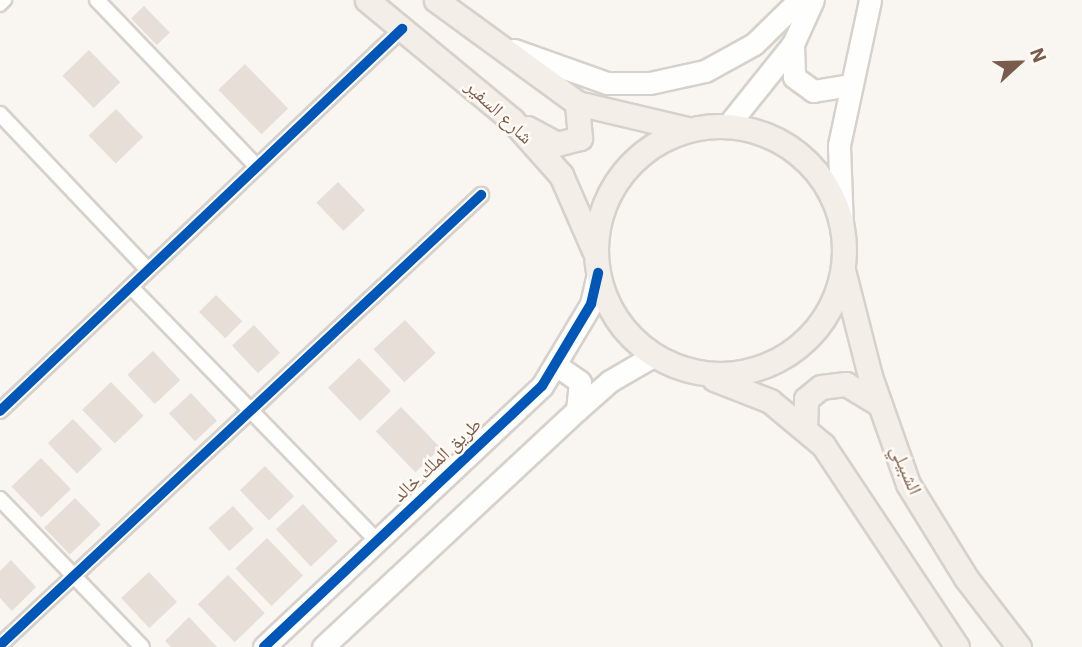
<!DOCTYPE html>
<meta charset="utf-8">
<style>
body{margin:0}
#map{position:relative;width:1082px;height:647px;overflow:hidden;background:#f9f5f0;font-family:"IBM Plex Sans","Noto Naskh Arabic",sans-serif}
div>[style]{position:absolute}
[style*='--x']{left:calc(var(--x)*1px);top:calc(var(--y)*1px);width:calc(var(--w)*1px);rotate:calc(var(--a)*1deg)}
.building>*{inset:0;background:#e6ded7;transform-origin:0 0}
.roads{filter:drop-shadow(2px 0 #d7d1cb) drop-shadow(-2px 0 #d7d1cb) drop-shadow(0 2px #d7d1cb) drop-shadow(0 -2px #d7d1cb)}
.street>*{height:14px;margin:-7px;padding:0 7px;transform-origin:7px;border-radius:7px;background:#fefefd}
.secondary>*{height:21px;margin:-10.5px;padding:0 10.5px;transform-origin:10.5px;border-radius:10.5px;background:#fefefd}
.primary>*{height:23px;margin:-11.5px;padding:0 11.5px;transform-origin:11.5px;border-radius:11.5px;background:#f3eee8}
.primary>.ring{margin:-11.5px;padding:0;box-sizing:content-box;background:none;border:23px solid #f3eee8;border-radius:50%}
.cycleway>*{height:10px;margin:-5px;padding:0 5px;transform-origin:5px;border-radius:5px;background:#0057b8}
span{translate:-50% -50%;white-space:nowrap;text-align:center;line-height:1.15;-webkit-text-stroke:5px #fffaf3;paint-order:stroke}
.street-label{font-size:19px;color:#7a5c4d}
.north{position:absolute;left:984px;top:28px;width:70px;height:70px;-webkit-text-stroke:5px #fffaf3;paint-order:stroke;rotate:68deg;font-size:19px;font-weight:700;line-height:28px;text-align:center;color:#7a5c4d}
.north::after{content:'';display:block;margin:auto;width:24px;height:32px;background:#7a5c4d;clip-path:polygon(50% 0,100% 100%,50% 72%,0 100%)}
</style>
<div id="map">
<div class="building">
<i style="left:144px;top:6px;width:37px;height:18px;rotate:46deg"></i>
<i style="left:89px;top:50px;width:45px;height:37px;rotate:46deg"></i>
<i style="left:245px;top:64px;width:62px;height:37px;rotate:46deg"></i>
<i style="left:116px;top:109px;width:39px;height:38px;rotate:46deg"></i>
<i style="left:338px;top:182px;width:39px;height:30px;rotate:46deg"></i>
<i style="left:216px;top:295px;width:37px;height:24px;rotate:45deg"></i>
<i style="left:405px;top:320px;width:45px;height:43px;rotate:47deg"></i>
<i style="left:254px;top:325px;width:38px;height:30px;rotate:47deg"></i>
<i style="left:153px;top:351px;width:40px;height:35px;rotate:47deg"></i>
<i style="left:359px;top:358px;width:46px;height:43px;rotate:46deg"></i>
<i style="left:111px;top:382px;width:47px;height:40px;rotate:46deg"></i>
<i style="left:191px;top:393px;width:38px;height:30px;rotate:47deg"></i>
<i style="left:401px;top:407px;width:57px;height:35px;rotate:46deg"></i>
<i style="left:73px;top:419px;width:42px;height:35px;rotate:46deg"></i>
<i style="left:41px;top:458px;width:43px;height:41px;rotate:46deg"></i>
<i style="left:265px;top:466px;width:42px;height:35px;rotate:46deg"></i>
<i style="left:75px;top:498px;width:37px;height:43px;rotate:46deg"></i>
<i style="left:303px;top:504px;width:51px;height:37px;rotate:47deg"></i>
<i style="left:233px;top:506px;width:31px;height:33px;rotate:48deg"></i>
<i style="left:267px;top:538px;width:52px;height:44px;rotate:46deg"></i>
<i style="clip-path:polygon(11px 560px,36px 587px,12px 611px,0 598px,0 571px)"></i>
<i style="left:149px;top:572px;width:41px;height:38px;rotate:47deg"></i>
<i style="left:228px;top:575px;width:53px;height:42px;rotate:46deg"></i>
<i style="clip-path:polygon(189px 617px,217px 647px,171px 647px,165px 641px)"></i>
</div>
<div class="roads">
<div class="street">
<i style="--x:97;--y:0;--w:231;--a:46.2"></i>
<i style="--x:0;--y:4;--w:6;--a:-45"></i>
<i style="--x:0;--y:114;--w:215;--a:46.5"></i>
<i style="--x:131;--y:287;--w:354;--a:45.9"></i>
<i style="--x:0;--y:411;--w:555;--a:-43.54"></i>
<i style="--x:0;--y:499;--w:205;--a:46.2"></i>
<i style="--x:0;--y:645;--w:659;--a:-43.09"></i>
</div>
<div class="secondary">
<i style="--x:793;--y:44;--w:33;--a:88"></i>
<i style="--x:794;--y:77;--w:24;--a:36"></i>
<i style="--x:813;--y:91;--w:37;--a:-9"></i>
<i style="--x:514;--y:50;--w:99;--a:19.5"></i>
<i style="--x:607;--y:83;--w:43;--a:0"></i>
<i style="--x:650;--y:83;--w:56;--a:-12.3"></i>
<i style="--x:705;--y:71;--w:56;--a:-28.9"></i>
<i style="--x:754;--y:44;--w:63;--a:-44.4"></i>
<i style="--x:728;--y:125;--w:104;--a:-51.3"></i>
<i style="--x:793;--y:44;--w:48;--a:-65.6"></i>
<i style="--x:842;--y:228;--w:83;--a:-92.1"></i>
<i style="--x:839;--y:145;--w:148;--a:-77.9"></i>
<i style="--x:556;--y:365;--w:29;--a:35"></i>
<i style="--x:580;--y:382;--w:28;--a:96"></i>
<i style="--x:264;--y:647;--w:381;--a:-43.2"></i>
<i style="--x:542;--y:386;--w:96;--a:-59.1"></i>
<i style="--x:591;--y:304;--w:32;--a:-77"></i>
<i style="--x:323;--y:647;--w:347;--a:-43"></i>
<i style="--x:577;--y:410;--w:44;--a:-41.3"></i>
<i style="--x:610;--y:381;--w:50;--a:-30.2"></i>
</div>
<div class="primary">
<i style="--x:367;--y:0;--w:188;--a:39.6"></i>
<i style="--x:512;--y:120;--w:74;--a:48.3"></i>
<i style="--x:561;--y:175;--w:82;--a:66.3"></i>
<i style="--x:436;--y:0;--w:175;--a:36.1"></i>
<i style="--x:577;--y:103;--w:113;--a:13.3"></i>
<i class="ring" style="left:596px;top:126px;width:225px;height:225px"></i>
<i style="--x:527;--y:128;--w:34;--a:28"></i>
<i style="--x:557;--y:144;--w:24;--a:-15"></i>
<i style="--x:580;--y:138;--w:35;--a:-95"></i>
<i style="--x:843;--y:270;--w:109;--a:75.7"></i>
<i style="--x:870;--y:376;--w:114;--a:70.6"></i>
<i style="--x:908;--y:484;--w:110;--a:58.3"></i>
<i style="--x:966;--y:578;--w:87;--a:52.5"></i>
<i style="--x:714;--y:379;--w:60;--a:21.4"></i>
<i style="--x:770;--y:401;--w:69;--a:39.7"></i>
<i style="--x:823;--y:445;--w:242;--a:56.4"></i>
<i style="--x:805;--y:429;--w:30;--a:-88"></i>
<i style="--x:806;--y:399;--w:19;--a:-39"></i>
<i style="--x:821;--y:387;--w:25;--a:-7"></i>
<i style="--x:846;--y:384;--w:39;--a:31"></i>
</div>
</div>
<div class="cycleway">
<i style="--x:0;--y:411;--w:555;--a:-43.54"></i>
<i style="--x:0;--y:645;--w:659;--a:-43.09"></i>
<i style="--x:264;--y:647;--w:381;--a:-43.2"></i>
<i style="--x:542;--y:386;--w:96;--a:-59.1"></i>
<i style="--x:591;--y:304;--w:32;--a:-77"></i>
</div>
<div class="street-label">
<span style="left:499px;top:112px;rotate:43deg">شارع السفير</span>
<span style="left:437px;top:460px;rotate:-43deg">طريق الملك خالد</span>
<span style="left:906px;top:470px;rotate:67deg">الشبيلي</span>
</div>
<div class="north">N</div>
</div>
